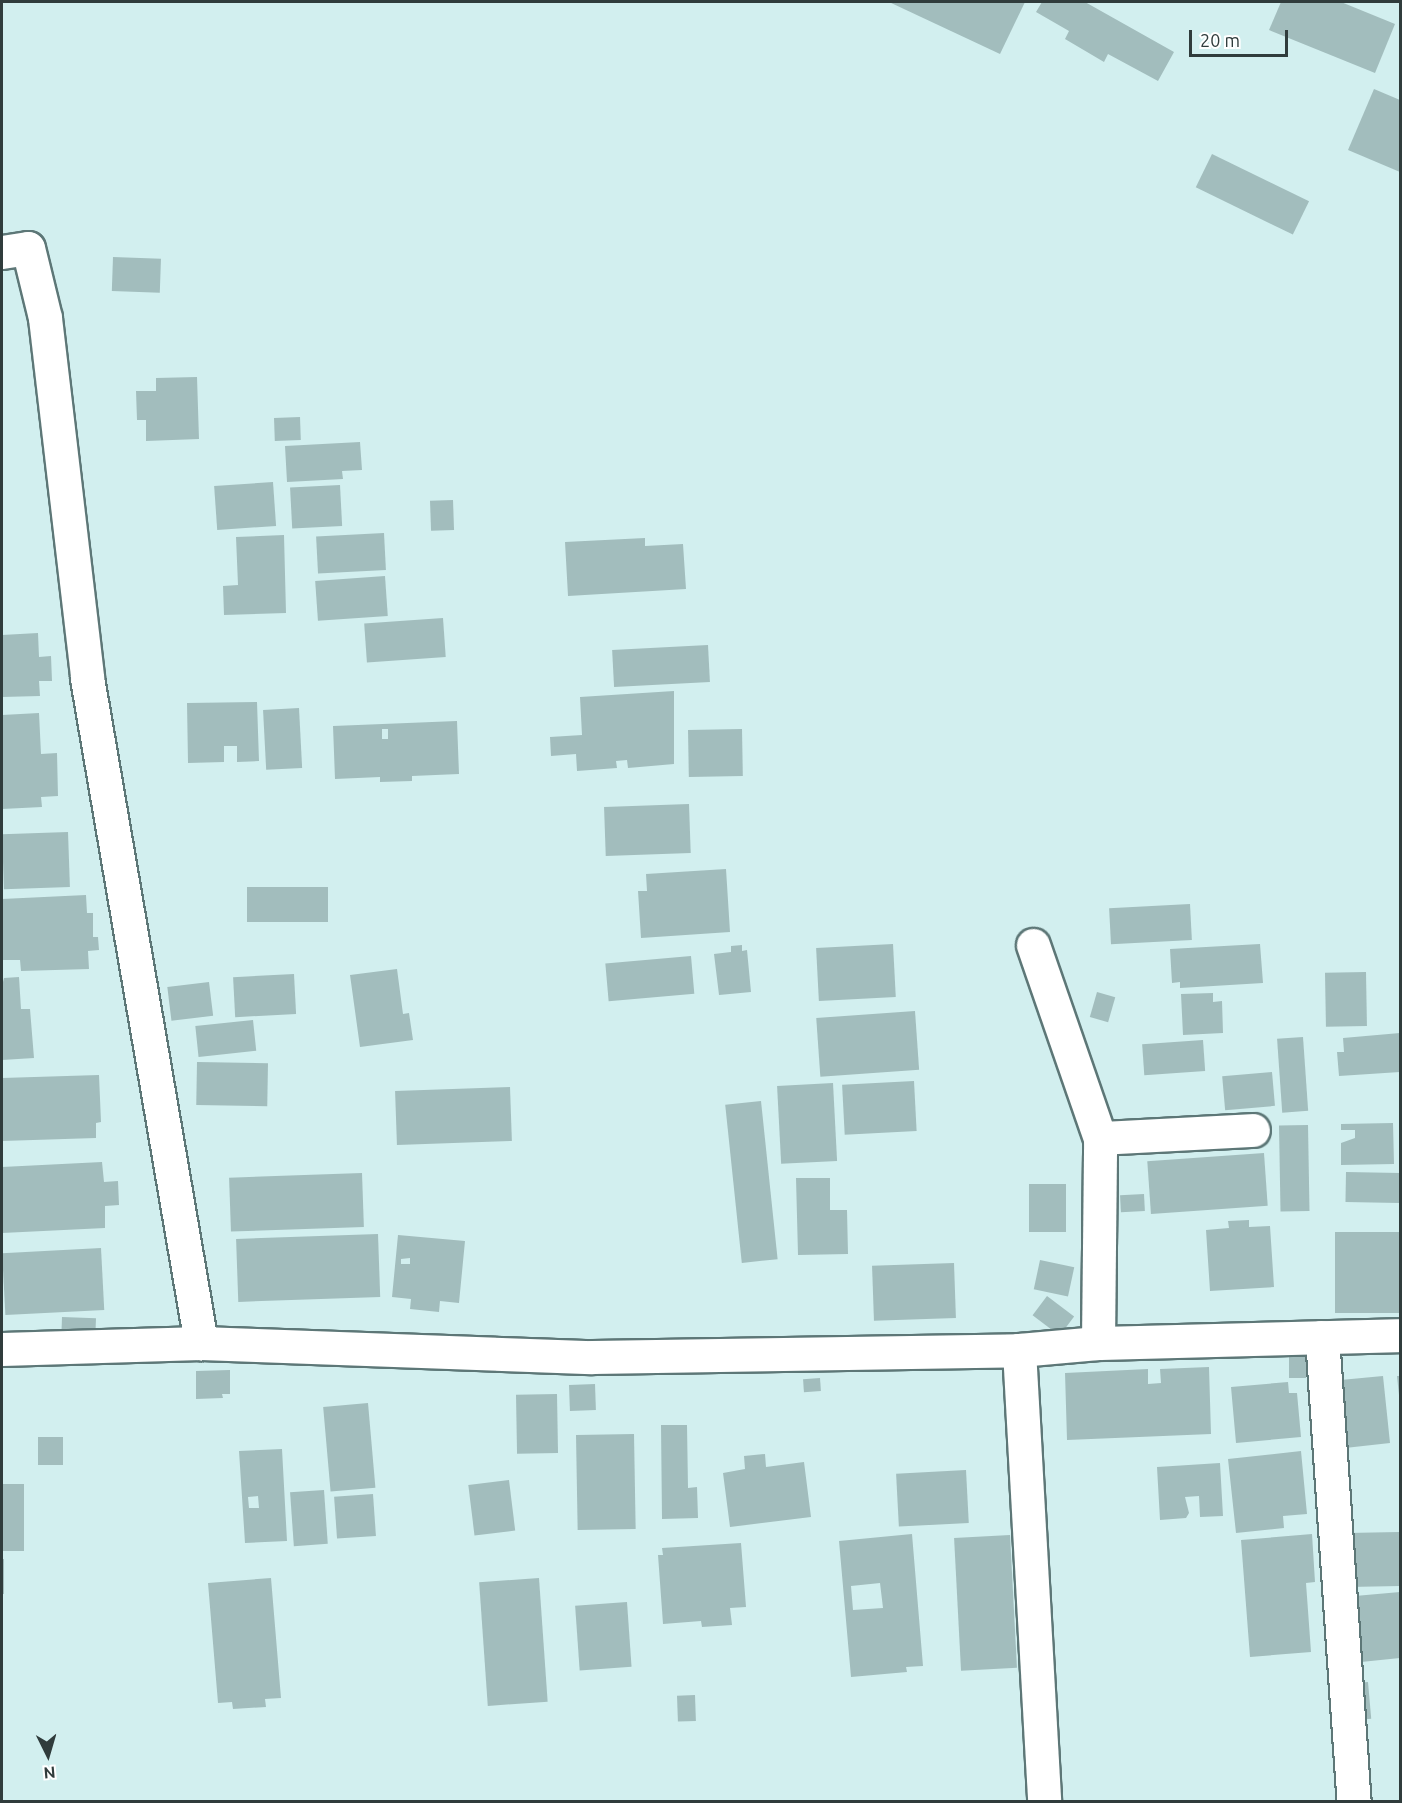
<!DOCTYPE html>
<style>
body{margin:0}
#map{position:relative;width:1402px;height:1803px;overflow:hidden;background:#d2efef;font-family:Ubuntu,sans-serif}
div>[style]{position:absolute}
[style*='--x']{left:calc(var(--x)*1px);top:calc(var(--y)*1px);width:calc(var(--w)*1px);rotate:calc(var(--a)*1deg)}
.building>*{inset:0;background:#a2bdbd;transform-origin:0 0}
.roads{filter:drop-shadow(2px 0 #5d7777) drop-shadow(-2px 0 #5d7777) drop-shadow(0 2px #5d7777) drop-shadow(0 -2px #5d7777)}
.minor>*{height:33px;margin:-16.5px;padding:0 16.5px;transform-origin:16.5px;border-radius:16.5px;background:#fff}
span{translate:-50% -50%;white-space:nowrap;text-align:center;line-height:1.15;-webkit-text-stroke:4.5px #fff;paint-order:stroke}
.frame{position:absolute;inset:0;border:3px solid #303c3c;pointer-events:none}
.north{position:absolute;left:18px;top:1725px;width:60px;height:60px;-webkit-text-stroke:4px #fff;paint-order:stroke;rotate:175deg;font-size:16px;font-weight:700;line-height:24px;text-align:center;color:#303c3c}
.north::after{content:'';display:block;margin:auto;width:21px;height:27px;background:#303c3c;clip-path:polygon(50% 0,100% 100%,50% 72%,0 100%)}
.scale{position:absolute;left:1189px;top:30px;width:99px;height:27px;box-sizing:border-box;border:3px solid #303c3c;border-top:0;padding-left:8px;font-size:18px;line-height:21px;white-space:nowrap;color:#303c3c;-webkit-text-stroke:4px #fff;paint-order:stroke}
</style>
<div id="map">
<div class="building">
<i style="clip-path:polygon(889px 2px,1025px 2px,1000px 54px)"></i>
<i style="clip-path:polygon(1042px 2px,1085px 2px,1174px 52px,1158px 81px,1108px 54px,1104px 62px,1065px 39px,1069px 31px,1036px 12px)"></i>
<i style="clip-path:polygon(1281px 2px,1341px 2px,1395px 24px,1375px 73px,1269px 30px)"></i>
<i style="clip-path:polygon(1374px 89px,1400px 100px,1400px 172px,1348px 150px)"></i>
<i style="left:1212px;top:154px;width:108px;height:37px;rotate:26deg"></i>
<i style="left:113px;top:257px;width:48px;height:34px;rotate:2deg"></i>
<i style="clip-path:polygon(197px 377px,199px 439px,146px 441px,146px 420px,137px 420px,136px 391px,156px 391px,156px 378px)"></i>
<i style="left:300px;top:417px;width:23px;height:26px;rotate:88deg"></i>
<i style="clip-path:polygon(360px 442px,362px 470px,342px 471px,343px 479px,287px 482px,285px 446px)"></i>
<i style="left:273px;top:482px;width:44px;height:59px;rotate:86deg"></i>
<i style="left:340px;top:485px;width:41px;height:50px;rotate:87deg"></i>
<i style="left:453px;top:500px;width:30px;height:23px;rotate:88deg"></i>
<i style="left:384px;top:533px;width:37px;height:68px;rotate:87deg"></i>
<i style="clip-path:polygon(284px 535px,286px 613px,224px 615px,223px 586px,238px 585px,236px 537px)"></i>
<i style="clip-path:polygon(645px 538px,645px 546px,683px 544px,686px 589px,568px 596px,565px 542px)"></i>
<i style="left:385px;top:576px;width:40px;height:70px;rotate:86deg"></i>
<i style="left:443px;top:618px;width:39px;height:79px;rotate:86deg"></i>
<i style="clip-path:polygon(38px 633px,39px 657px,51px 656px,52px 681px,39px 681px,40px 696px,2px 697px,2px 635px)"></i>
<i style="left:708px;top:645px;width:37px;height:96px;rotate:87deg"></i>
<i style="clip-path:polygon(674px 691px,674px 764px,628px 768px,627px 760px,616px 761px,617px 768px,577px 771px,576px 754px,551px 756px,550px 737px,582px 735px,580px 697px)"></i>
<i style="clip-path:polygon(257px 702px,259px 761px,237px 762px,237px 746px,224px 746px,224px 762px,188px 763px,187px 703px)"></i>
<i style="left:299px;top:708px;width:60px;height:36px;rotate:87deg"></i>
<i style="clip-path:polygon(39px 713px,41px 754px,57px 753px,58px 796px,41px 797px,42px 807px,2px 809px,2px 715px)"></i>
<i style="clip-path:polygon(evenodd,457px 721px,459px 774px,412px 776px,412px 781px,380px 782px,380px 777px,335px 779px,333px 726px,457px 721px,382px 729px,388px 729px,388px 739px,382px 739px,382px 729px)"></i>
<i style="left:742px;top:729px;width:47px;height:54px;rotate:89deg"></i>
<i style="left:689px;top:804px;width:49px;height:85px;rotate:88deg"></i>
<i style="left:68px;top:832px;width:55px;height:66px;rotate:88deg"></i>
<i style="clip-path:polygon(726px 869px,730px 932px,641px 938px,638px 891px,647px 891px,646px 874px)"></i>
<i style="left:328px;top:887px;width:35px;height:81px;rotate:90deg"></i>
<i style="clip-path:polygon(86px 895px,87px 913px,93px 913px,93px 937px,98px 937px,99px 950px,88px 951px,89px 969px,21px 971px,20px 960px,3px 960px,2px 899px)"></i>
<i style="left:1190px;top:904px;width:36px;height:81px;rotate:87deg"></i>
<i style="left:893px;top:944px;width:53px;height:77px;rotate:87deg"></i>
<i style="clip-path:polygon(1260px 944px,1263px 983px,1180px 988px,1180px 982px,1172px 983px,1170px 949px)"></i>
<i style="clip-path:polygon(742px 945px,742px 951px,747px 950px,751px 992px,719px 995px,714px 954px,731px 952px,731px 946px)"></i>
<i style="left:691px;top:956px;width:38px;height:86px;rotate:85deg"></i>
<i style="clip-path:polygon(397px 969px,403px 1014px,409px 1013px,413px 1040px,360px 1047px,350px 975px)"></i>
<i style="left:1366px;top:972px;width:54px;height:41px;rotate:89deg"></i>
<i style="left:294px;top:974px;width:40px;height:61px;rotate:87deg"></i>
<i style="clip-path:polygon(19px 977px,21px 1009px,30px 1009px,34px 1058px,2px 1060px,2px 986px,4px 978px)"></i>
<i style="left:209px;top:982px;width:34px;height:42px;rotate:83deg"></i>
<i style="left:1097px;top:992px;width:19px;height:26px;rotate:16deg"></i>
<i style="clip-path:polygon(1213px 993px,1213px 1002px,1222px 1001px,1223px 1033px,1183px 1035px,1181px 994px)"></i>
<i style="left:915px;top:1011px;width:59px;height:99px;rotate:86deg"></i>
<i style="left:253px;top:1020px;width:31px;height:58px;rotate:84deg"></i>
<i style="clip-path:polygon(1400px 1033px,1400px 1072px,1339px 1076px,1337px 1052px,1344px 1052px,1343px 1038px)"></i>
<i style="left:1303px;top:1037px;width:74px;height:26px;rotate:86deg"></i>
<i style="left:1203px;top:1040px;width:31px;height:61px;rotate:86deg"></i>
<i style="left:197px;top:1062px;width:71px;height:43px;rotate:1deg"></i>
<i style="left:1272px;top:1072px;width:34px;height:50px;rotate:85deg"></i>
<i style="clip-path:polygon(99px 1075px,101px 1122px,96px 1123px,96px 1138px,2px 1141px,2px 1078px)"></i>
<i style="left:914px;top:1081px;width:50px;height:72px;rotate:87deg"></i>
<i style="left:833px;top:1083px;width:78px;height:56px;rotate:87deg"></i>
<i style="left:510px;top:1087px;width:54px;height:115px;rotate:88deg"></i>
<i style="left:761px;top:1101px;width:159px;height:36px;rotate:84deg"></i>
<i style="clip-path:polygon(1393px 1123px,1394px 1164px,1341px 1165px,1341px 1143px,1355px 1138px,1355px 1130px,1341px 1130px,1341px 1124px)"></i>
<i style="left:1308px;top:1125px;width:86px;height:29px;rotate:89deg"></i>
<i style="left:1264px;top:1153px;width:53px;height:117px;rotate:86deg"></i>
<i style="clip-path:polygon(102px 1162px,104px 1182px,118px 1181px,119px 1205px,105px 1206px,105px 1228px,2px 1233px,2px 1167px)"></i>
<i style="left:1346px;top:1172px;width:54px;height:30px;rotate:1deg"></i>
<i style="left:362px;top:1173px;width:54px;height:133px;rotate:88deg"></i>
<i style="clip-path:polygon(796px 1178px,830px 1178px,830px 1210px,847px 1210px,848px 1254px,798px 1255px)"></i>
<i style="left:1029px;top:1184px;width:37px;height:48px"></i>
<i style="left:1144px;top:1194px;width:17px;height:24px;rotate:87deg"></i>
<i style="clip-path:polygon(1249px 1220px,1249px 1227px,1270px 1226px,1274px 1287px,1210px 1291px,1206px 1230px,1229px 1228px,1228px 1221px)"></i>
<i style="left:1400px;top:1232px;width:81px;height:65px;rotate:90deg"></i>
<i style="left:378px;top:1234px;width:63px;height:142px;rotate:88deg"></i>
<i style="clip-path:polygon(evenodd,398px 1235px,465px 1241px,459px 1303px,440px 1301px,439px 1312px,410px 1309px,411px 1299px,392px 1297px,398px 1235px,410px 1258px,410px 1264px,401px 1264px,401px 1259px,410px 1258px)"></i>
<i style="left:101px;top:1248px;width:62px;height:99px;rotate:87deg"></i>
<i style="left:1040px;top:1260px;width:35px;height:30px;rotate:12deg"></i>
<i style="left:954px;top:1263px;width:55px;height:82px;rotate:88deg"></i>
<i style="left:1047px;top:1296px;width:34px;height:24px;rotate:37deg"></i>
<i style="left:62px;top:1317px;width:34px;height:20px;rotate:2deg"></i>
<i style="left:1306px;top:1354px;width:24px;height:17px;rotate:90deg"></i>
<i style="clip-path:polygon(1209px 1367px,1211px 1434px,1067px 1440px,1065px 1373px,1148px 1369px,1148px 1384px,1161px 1383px,1160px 1369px)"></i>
<i style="clip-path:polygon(230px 1370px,230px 1394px,222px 1394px,223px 1398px,196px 1399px,196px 1371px)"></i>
<i style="clip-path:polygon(1383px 1376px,1390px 1443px,1345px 1448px,1330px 1381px)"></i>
<i style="clip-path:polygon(1397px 1376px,1400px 1376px,1400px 1395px,1399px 1395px)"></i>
<i style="left:820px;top:1378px;width:13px;height:17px;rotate:86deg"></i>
<i style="clip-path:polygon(1288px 1382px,1289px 1393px,1297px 1393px,1301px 1437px,1236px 1443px,1231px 1387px)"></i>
<i style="left:595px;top:1384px;width:26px;height:26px;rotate:88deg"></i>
<i style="left:557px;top:1394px;width:59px;height:41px;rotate:89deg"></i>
<i style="left:368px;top:1403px;width:85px;height:45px;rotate:85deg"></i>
<i style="clip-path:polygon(661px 1425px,687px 1425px,688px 1488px,697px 1487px,698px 1518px,662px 1519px)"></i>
<i style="left:634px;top:1434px;width:95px;height:58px;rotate:89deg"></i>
<i style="left:63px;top:1437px;width:28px;height:25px;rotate:90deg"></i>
<i style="clip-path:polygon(evenodd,282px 1449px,287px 1541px,245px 1543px,239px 1451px,282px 1449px,258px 1496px,259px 1508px,249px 1508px,248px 1497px,258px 1496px)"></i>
<i style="clip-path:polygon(1301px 1451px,1307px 1514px,1283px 1516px,1284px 1528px,1236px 1533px,1228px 1459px)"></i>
<i style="clip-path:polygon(765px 1454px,766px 1467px,804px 1462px,811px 1517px,730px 1527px,723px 1473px,745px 1469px,744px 1456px)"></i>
<i style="clip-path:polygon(1220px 1463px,1223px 1516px,1200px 1517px,1199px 1496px,1185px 1497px,1189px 1513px,1186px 1518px,1160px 1520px,1157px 1467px)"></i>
<i style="left:966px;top:1470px;width:53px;height:70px;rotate:87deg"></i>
<i style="left:509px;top:1480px;width:51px;height:41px;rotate:83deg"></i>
<i style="left:2px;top:1484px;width:22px;height:67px"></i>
<i style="left:324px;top:1490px;width:54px;height:34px;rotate:86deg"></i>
<i style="left:373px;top:1494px;width:42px;height:39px;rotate:86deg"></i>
<i style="left:1399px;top:1532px;width:54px;height:52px;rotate:89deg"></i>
<i style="clip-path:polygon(evenodd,912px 1534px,923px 1666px,906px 1667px,907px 1672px,851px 1677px,839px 1541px,912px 1534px,880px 1583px,883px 1608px,853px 1610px,851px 1586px,880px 1583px)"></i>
<i style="clip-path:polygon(1312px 1534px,1315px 1582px,1306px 1583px,1311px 1652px,1250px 1657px,1241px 1540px)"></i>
<i style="left:1010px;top:1535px;width:133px;height:56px;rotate:87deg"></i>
<i style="clip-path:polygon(741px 1543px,746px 1607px,730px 1608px,732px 1625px,702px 1627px,701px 1621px,663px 1624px,658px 1555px,663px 1555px,662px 1548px)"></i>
<i style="left:2px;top:1559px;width:2px;height:35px"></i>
<i style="clip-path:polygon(271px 1578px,281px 1698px,265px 1699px,266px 1707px,233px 1709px,232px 1702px,218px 1703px,208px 1583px)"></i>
<i style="left:539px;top:1578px;width:124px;height:60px;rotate:86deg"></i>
<i style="clip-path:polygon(1400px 1592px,1400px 1658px,1361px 1662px,1355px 1596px)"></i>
<i style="left:627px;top:1602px;width:65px;height:52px;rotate:86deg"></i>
<i style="left:1368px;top:1682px;width:37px;height:17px;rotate:85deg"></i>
<i style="left:695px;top:1695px;width:26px;height:18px;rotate:88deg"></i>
</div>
<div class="roads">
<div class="minor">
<i style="--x:2;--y:252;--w:26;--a:-9"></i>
<i style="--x:28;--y:248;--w:72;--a:76.3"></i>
<i style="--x:45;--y:318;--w:362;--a:83.3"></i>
<i style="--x:87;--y:678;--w:675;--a:80.27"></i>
<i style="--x:1033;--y:945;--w:204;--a:70.9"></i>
<i style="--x:1322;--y:1337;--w:466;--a:86.1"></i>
<i style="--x:1098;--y:1343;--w:205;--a:-89.4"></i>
<i style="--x:1100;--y:1138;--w:153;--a:-3"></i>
<i style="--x:2;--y:1349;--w:199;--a:-1.7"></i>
<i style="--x:201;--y:1343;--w:391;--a:2.1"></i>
<i style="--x:592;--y:1357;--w:427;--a:-0.9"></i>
<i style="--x:1019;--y:1350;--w:79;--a:-5.1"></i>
<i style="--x:1098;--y:1343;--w:302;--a:-1.5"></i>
<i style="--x:1019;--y:1350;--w:453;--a:86.8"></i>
</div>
</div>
<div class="frame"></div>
<div class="north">N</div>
<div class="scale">20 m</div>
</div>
